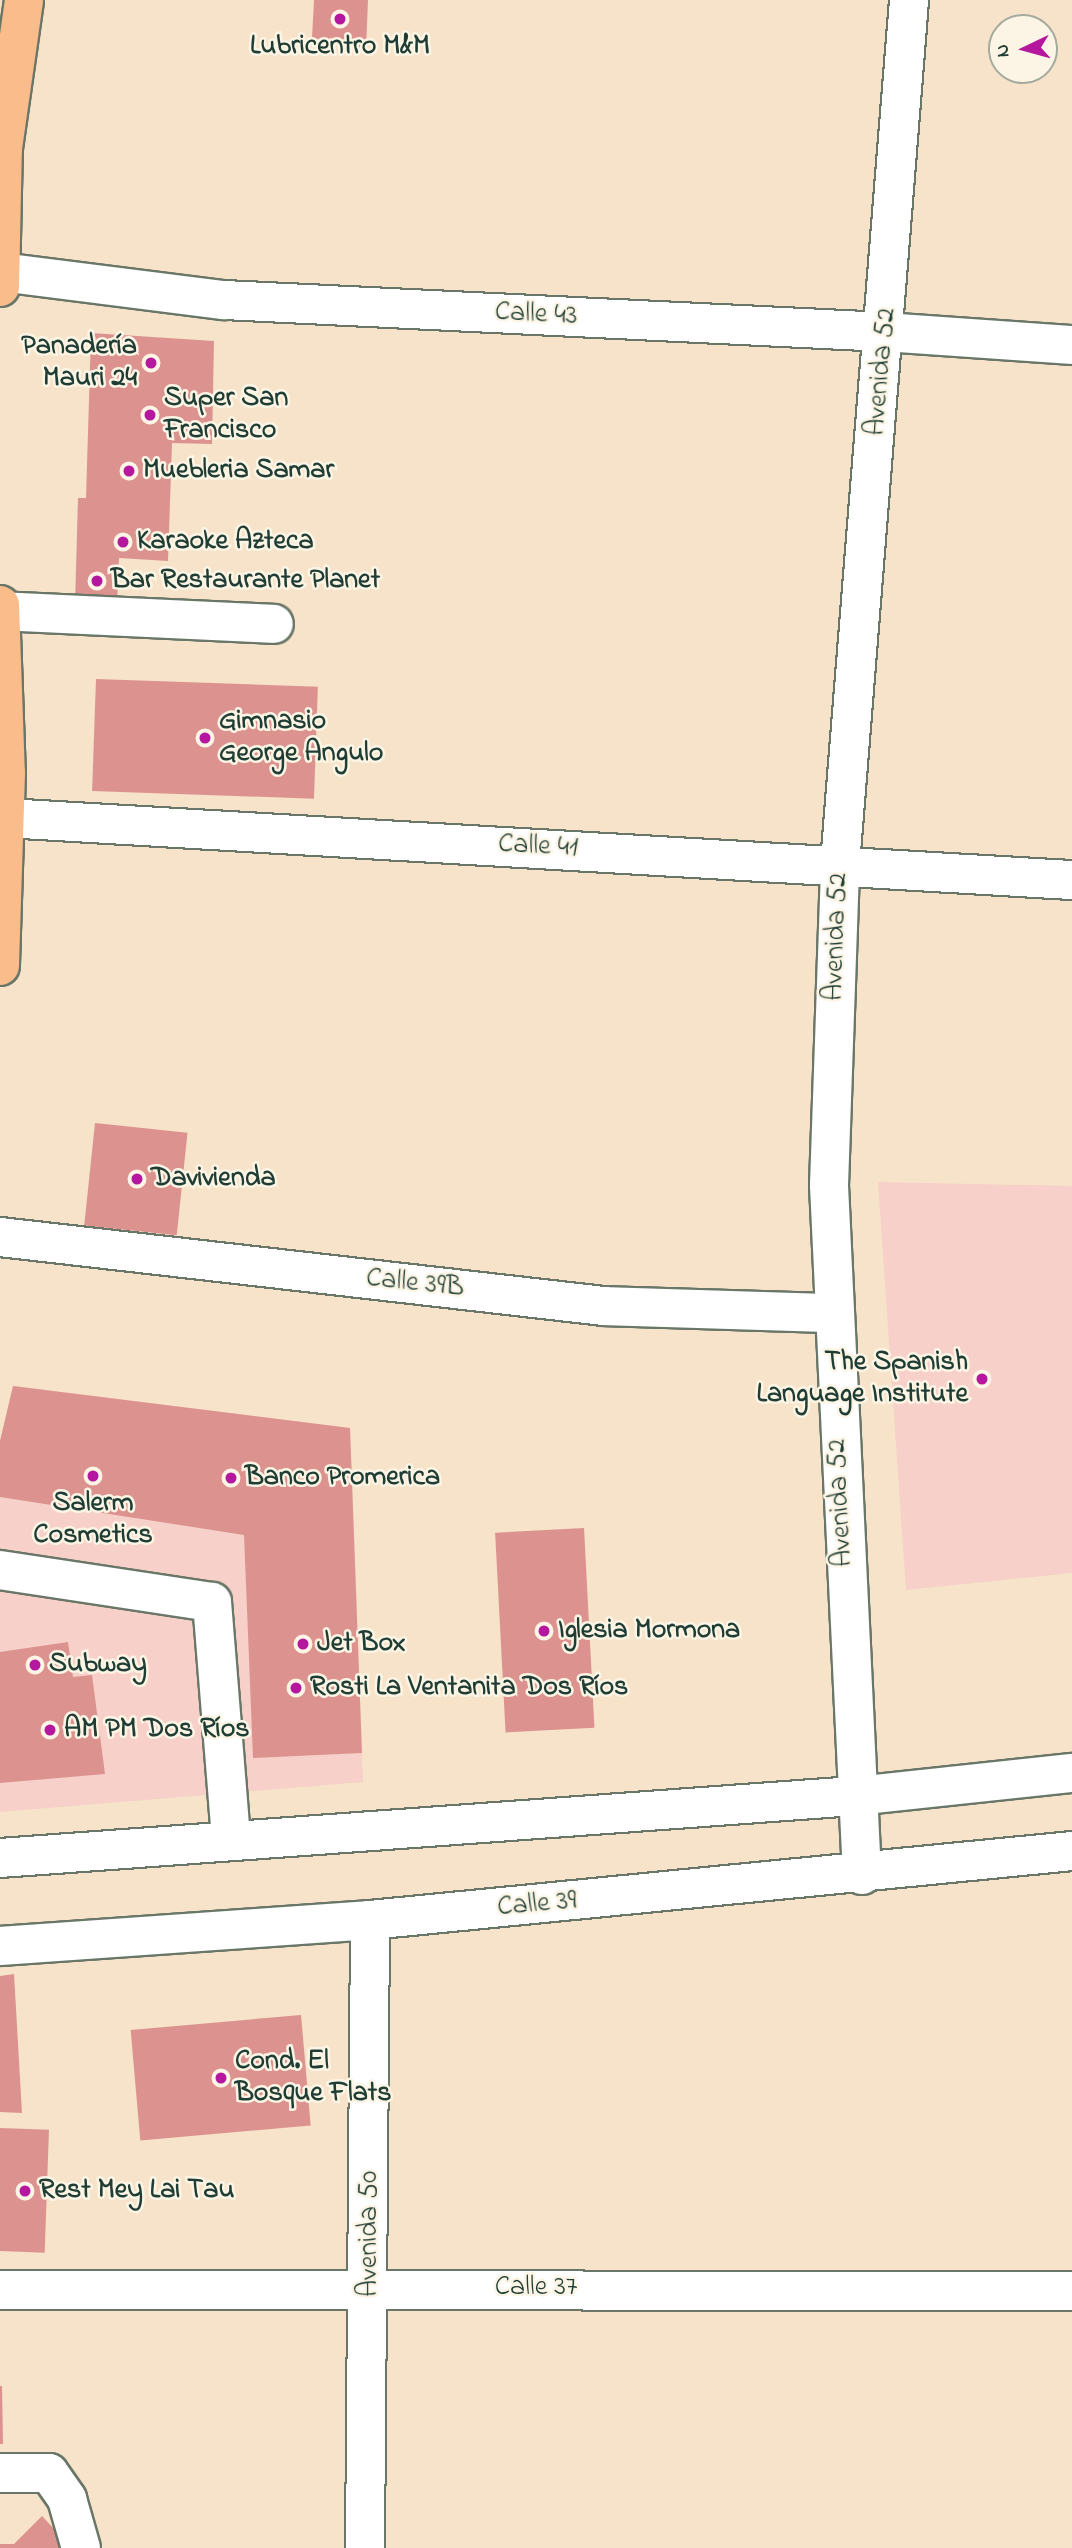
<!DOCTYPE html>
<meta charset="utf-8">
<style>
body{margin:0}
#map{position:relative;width:1072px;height:2548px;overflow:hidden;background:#f6e3c9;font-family:"Indie Flower",sans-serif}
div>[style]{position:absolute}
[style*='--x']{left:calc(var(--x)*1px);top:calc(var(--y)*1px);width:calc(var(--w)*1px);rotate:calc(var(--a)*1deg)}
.built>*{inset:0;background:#f7d0c9}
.building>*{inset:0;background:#dc938f;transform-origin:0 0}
.roads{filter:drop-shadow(2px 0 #6a7768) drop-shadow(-2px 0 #6a7768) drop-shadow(0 2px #6a7768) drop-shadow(0 -2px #6a7768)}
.minor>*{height:38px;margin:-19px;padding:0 19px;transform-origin:19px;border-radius:19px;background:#fff}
.major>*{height:38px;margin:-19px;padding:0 19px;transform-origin:19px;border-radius:19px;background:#f9bc8a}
.dots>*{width:19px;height:19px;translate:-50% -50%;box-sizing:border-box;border:4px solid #fcf5e5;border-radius:50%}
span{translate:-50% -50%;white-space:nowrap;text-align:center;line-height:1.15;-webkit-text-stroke:5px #fcf5e5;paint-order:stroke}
.poi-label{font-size:28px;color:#1f3d34;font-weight:700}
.right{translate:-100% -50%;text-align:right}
.left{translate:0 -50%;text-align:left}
.street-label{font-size:28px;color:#1f3d34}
.north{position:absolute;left:988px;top:14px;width:70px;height:70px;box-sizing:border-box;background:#fcf5e5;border:2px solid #a4ab9e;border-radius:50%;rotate:265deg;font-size:19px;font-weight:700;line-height:28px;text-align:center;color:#1f3d34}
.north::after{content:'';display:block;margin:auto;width:24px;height:32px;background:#b5179e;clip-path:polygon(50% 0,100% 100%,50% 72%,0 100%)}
</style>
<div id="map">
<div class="built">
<i style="clip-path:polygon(878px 1182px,1072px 1186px,1072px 1573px,906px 1590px)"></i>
<i style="clip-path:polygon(13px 1386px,350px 1428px,363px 1782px,0 1812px,0 1441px)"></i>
</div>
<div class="building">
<i style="clip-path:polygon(314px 0,368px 0,366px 49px,312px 38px)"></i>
<i style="clip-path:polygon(91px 333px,214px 341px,212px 444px,172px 443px,168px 561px,119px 558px,117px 605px,75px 604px,78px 498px,86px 498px)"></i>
<i style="left:96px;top:679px;width:222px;height:112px;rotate:2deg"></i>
<i style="left:95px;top:1123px;width:93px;height:103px;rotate:6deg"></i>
<i style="clip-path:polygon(13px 1386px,350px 1428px,362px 1753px,253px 1758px,244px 1535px,0 1497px,0 1441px)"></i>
<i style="left:584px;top:1528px;width:200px;height:89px;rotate:87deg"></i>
<i style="clip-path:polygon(68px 1642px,73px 1677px,92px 1675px,105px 1774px,0 1783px,0 1652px)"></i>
<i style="clip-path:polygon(14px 1974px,22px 2113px,0 2112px,0 1976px)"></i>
<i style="left:301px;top:2015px;width:111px;height:171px;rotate:85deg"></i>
<i style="left:0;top:2128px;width:49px;height:123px;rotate:2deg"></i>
<i style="clip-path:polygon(0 2386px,2px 2386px,3px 2444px,0 2444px)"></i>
<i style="clip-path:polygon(42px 2516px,72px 2548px,0 2548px,0 2544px,14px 2544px)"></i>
</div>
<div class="roads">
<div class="minor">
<i style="--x:1;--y:272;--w:225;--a:7.2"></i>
<i style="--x:224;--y:300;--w:662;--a:2.77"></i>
<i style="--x:885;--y:332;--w:187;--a:4"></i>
<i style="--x:0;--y:611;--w:274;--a:2.7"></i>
<i style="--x:5;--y:818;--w:1069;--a:3.33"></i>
<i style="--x:0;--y:1237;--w:608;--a:6.52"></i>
<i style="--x:604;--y:1306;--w:228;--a:1.8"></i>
<i style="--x:0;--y:1570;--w:214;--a:8.6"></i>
<i style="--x:212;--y:1602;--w:239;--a:85.4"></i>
<i style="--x:0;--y:1858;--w:857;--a:-4.15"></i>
<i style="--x:855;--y:1796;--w:218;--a:-6.1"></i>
<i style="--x:862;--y:1875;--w:691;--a:-92.74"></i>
<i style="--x:829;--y:1185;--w:321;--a:-88"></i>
<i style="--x:840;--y:864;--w:867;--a:-85.43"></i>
<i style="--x:0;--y:1946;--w:371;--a:-4"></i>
<i style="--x:370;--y:1920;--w:705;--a:-5.61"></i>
<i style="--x:0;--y:2290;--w:1072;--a:0.05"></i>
<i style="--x:0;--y:2473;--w:49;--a:0"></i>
<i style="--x:49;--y:2473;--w:32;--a:55"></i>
<i style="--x:67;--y:2499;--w:51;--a:74.1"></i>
<i style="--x:365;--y:2548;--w:628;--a:-89.54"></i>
</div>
<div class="major">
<i style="--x:0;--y:287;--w:139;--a:-88.8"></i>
<i style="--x:3;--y:148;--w:149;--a:-81.9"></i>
<i style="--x:0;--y:605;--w:168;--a:88"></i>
<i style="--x:6;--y:773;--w:193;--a:91.8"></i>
</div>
</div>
<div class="dots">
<i style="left:340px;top:19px;background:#b5179e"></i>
<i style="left:151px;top:363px;background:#b5179e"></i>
<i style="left:150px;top:415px;background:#b5179e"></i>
<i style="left:129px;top:471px;background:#b5179e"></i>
<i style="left:123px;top:542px;background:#b5179e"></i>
<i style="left:97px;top:581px;background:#b5179e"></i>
<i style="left:205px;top:738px;background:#b5179e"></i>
<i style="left:137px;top:1179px;background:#b5179e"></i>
<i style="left:982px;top:1379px;background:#b5179e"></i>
<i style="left:93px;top:1476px;background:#b5179e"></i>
<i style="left:231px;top:1478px;background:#b5179e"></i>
<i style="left:544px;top:1631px;background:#b5179e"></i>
<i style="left:303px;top:1644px;background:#b5179e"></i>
<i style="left:35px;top:1665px;background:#b5179e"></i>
<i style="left:296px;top:1688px;background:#b5179e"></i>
<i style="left:50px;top:1730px;background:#b5179e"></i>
<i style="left:221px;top:2078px;background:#b5179e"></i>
<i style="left:25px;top:2191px;background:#b5179e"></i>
</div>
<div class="poi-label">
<span style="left:340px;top:47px">Lubricentro M&amp;M</span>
<span class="right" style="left:137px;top:363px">Panadería<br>Mauri 24</span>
<span class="left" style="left:164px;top:415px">Super San<br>Francisco</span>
<span class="left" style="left:143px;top:471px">Muebleria Samar</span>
<span class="left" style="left:137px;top:542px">Karaoke Azteca</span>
<span class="left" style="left:111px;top:581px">Bar Restaurante Planet</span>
<span class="left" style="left:219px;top:738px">Gimnasio<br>George Angulo</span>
<span class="left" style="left:151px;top:1179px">Davivienda</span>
<span class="right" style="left:968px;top:1379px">The Spanish<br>Language Institute</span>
<span class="left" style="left:245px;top:1478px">Banco Promerica</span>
<span style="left:93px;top:1520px">Salerm<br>Cosmetics</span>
<span class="left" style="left:558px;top:1631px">Iglesia Mormona</span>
<span class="left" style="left:317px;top:1644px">Jet Box</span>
<span class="left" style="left:49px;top:1665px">Subway</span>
<span class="left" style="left:310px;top:1688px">Rosti La Ventanita Dos Ríos</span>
<span class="left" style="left:64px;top:1730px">AM PM Dos Ríos</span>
<span class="left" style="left:235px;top:2078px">Cond. El<br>Bosque Flats</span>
<span class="left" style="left:39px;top:2191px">Rest Mey Lai Tau</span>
</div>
<div class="street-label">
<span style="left:536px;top:315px;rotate:3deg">Calle 43</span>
<span style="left:882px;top:372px;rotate:-85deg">Avenida 52</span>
<span style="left:538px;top:847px;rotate:3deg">Calle 41</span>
<span style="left:837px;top:937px;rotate:-88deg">Avenida 52</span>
<span style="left:415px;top:1284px;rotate:6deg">Calle 39B</span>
<span style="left:841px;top:1503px;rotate:-93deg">Avenida 52</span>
<span style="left:537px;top:1905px;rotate:-5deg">Calle 39</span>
<span style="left:370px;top:2234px;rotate:-90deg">Avenida 50</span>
<span style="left:536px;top:2288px">Calle 37</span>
</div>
<div class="north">N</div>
</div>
